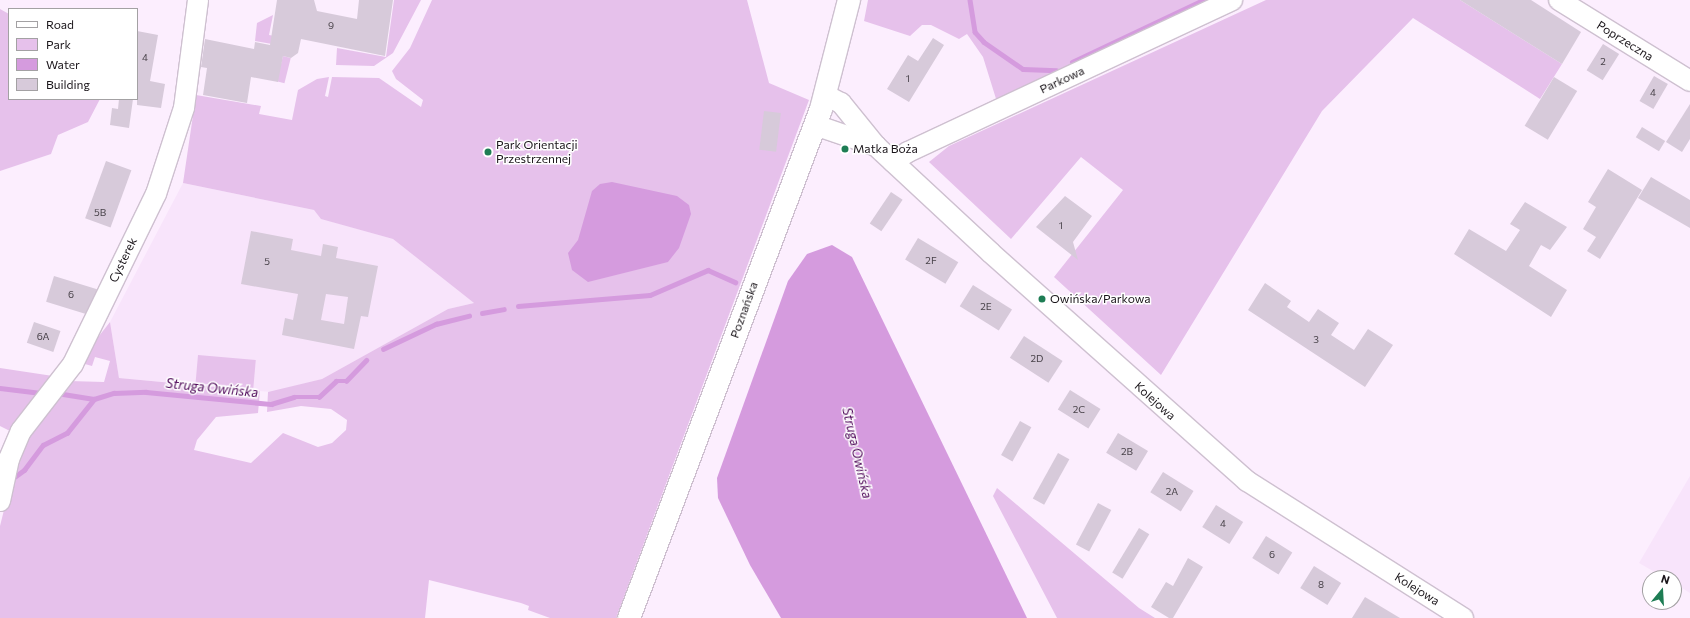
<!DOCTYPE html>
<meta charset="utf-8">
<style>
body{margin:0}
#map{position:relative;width:1690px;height:618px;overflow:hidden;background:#fceefe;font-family:Commissioner,sans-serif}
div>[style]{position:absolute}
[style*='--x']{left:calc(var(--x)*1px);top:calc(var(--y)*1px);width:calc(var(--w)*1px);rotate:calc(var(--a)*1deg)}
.built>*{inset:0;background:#f8e4fb}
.green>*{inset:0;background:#e6c1eb;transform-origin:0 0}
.water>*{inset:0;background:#d59bde}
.stream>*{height:4.5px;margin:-2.25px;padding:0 2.25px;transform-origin:2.25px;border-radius:2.25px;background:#d59bde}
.building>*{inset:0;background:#d7cada;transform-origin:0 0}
.roads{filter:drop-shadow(1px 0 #cec0d0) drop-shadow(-1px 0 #cec0d0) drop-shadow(0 1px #cec0d0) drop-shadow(0 -1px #cec0d0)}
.minor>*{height:20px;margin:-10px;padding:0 10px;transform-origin:10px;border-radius:10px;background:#fff}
.major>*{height:22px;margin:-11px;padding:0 11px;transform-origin:11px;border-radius:11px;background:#fff}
.dots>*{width:11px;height:11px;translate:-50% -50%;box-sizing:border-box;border:2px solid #fff;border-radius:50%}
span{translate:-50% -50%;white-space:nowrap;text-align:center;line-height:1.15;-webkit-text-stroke:3px #fff;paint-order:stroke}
.number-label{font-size:10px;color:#484249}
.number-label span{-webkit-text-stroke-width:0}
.street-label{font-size:12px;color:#191419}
.poi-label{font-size:12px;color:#191419}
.left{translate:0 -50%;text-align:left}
.water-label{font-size:13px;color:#4a0055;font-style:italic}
.legend{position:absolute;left:8px;top:8px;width:130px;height:92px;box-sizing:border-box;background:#fff;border:1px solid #a3a1a3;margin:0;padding:5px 7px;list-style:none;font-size:12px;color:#191419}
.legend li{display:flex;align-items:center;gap:8px;height:20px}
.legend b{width:20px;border:1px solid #a3a1a3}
.north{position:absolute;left:1642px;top:570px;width:40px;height:40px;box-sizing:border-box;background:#fff;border:1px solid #a3a1a3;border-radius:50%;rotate:18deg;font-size:11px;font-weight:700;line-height:16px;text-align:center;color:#191419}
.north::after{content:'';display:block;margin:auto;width:14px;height:18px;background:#1e7d54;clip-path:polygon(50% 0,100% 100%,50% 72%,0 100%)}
</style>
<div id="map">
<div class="built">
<i style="clip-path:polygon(183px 183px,314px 210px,322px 219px,393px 239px,474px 303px,448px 309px,322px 379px,271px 392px,119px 378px,110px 322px)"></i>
<i style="clip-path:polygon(1690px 476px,1690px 593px,1674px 583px,1674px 578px,1665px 578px,1639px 563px)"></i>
</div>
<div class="green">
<i style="clip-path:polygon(394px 0,421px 0,393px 53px,374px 66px,336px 65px,337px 48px,386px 57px)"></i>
<i style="clip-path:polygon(432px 0,747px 0,769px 83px,809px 100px,616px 618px,550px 618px,528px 610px,529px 606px,521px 603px,429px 580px,425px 618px,0 618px,0 526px,19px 450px,69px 381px,104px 382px,110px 361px,95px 357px,92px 366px,85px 364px,88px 350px,110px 322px,119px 378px,260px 391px,258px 413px,216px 417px,197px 440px,194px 450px,251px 463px,283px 433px,318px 447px,332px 443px,346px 430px,347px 420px,331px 409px,301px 406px,267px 412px,268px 392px,322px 379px,448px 309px,474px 303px,393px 239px,321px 219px,314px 210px,183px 183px,196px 95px,261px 106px,259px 114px,292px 120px,298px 90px,317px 79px,329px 77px,325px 96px,328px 97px,332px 77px,379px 78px,421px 107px,423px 100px,396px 79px,392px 71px,410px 48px)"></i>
<i style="clip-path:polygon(868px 0,1215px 0,997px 102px,983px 57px,967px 34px,959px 39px,931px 25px,922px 25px,910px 36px,864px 21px)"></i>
<i style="clip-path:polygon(1266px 0,1460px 0,1562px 64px,1540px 99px,1413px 18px,1322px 111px,1161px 375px,1054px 277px,1123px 190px,1081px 157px,1011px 239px,929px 162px,949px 146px)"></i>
<i style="clip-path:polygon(0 9px,9px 14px,9px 99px,100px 99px,88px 122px,58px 135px,51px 154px,0 171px)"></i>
<i style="clip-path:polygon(273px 15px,269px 35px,291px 39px,289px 47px,255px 41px,257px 23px)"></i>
<i style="left:283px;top:56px;width:8px;height:26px;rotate:14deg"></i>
<i style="left:198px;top:355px;width:58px;height:28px;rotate:5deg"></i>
<i style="clip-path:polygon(0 368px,53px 376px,14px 433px,0 426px)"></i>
<i style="clip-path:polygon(997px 488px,1139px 608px,1155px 618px,1057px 618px,993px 496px)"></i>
</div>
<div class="water">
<i style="clip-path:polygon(612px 182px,677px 196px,689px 205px,691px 214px,679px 248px,668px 262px,588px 282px,572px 270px,568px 253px,578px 240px,592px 191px,600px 184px)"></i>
<i style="clip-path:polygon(832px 245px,852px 257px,1027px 618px,781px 618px,750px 565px,718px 498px,717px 478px,788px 281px,807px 254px)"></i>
</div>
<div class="stream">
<i style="--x:970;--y:0;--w:32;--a:81"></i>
<i style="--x:975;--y:32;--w:13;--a:48"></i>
<i style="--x:984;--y:42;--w:47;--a:34.7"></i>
<i style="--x:1023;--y:69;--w:33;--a:2"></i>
<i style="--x:1072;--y:62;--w:145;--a:-25.3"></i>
<i style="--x:518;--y:306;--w:132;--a:-4.8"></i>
<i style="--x:650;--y:295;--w:63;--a:-23.3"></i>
<i style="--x:708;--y:270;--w:30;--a:24"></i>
<i style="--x:482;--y:313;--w:22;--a:-10"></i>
<i style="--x:383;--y:349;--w:59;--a:-25.3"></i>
<i style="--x:436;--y:324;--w:34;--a:-14"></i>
<i style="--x:0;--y:388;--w:41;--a:7"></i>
<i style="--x:63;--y:394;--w:31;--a:9"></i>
<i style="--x:94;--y:399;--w:21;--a:-17"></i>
<i style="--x:114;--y:393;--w:32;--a:-2"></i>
<i style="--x:146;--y:392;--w:126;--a:5.5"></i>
<i style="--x:271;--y:404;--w:24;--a:-17"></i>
<i style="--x:294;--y:397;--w:25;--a:0"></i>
<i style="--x:319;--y:397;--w:23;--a:-43"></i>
<i style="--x:336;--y:381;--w:10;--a:0"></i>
<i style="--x:346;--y:381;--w:29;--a:-46"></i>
<i style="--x:13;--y:478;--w:14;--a:-36"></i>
<i style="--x:24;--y:470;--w:31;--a:-53"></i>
<i style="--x:43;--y:445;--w:27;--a:-27"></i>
<i style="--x:67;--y:433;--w:43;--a:-51.5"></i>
</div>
<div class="building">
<i style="clip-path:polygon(277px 0,314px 0,317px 11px,357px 19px,359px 0,393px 0,385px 56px,301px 39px,298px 53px,291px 58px,283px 56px,278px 82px,251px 77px,247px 103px,203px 95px,207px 68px,201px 67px,205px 39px,254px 49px,255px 42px,270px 45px)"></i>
<i style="clip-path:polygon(1460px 0,1531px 0,1581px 32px,1562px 64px)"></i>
<i style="clip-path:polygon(137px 31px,158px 35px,150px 81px,165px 84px,161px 108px,137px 105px)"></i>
<i style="clip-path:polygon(933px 38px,944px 45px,909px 102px,887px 89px,908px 55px,918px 61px)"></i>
<i style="left:1603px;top:44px;width:19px;height:31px;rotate:32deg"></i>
<i style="left:1654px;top:76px;width:16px;height:29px;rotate:30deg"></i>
<i style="left:1554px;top:77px;width:27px;height:57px;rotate:31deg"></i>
<i style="clip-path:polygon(119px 99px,133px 99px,129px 128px,110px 125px,112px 108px,118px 109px)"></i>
<i style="clip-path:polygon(1690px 104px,1690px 139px,1682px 152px,1666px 142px)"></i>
<i style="left:764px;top:111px;width:17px;height:39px;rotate:7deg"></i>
<i style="left:1642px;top:127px;width:27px;height:12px;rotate:31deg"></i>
<i style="left:106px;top:161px;width:27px;height:61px;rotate:20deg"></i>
<i style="clip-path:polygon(1608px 169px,1642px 190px,1600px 259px,1587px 251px,1596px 237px,1583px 229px,1596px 207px,1588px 202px)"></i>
<i style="clip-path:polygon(1651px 177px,1690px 200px,1690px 228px,1638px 198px)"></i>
<i style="left:891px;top:192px;width:14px;height:38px;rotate:34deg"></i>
<i style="clip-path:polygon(1065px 196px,1092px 216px,1073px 242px,1078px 260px,1036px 227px)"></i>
<i style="clip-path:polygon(1525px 202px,1567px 227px,1550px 250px,1541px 245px,1529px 266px,1567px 290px,1551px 317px,1454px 254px,1469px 229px,1506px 251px,1520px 230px,1510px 224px)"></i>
<i style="clip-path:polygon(evenodd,251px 231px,293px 239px,291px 250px,321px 256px,323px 244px,338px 247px,336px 258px,378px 266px,368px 317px,361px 316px,354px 349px,282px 335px,285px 318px,293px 320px,298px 294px,241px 284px,251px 231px,326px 294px,348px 297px,344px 324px,321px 320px,326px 294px)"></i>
<i style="left:918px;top:238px;width:47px;height:25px;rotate:31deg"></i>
<i style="left:54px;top:276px;width:45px;height:27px;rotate:17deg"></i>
<i style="clip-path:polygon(1265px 283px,1291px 301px,1287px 307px,1309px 322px,1318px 309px,1339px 323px,1331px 335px,1354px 350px,1368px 329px,1393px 345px,1365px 387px,1248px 310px)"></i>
<i style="left:973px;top:285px;width:46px;height:25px;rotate:32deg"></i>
<i style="left:34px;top:322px;width:28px;height:22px;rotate:19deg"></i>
<i style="left:1024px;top:336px;width:46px;height:26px;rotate:33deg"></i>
<i style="left:1070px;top:390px;width:36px;height:23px;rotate:32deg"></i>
<i style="left:1020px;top:421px;width:13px;height:39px;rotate:29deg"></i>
<i style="left:1118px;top:433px;width:35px;height:23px;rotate:31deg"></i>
<i style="left:1058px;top:453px;width:13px;height:52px;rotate:29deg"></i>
<i style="left:1163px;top:472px;width:36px;height:24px;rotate:32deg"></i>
<i style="left:1098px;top:503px;width:15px;height:47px;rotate:28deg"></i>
<i style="left:1216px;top:505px;width:32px;height:26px;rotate:32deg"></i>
<i style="left:1139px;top:528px;width:12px;height:52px;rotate:31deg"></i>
<i style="left:1266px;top:536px;width:31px;height:26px;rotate:32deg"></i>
<i style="clip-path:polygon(1188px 558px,1203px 567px,1173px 618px,1169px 618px,1151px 607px,1166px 582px,1173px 586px)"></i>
<i style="left:1314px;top:566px;width:32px;height:26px;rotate:32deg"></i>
<i style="clip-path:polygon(1365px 597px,1400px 618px,1352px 618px)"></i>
</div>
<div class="roads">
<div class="minor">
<i style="--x:1559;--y:0;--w:154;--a:31.7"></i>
<i style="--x:825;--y:95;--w:18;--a:27"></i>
<i style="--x:841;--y:103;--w:55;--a:50.9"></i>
<i style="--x:876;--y:146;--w:157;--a:42.9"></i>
<i style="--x:991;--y:253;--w:343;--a:41.7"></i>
<i style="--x:1247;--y:481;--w:256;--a:32.4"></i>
<i style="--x:815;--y:125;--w:65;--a:19"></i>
<i style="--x:893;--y:162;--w:18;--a:-34"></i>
<i style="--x:908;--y:152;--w:358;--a:-25.1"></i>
<i style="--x:0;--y:501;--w:43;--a:-77.9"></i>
<i style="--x:9;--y:459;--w:30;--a:-67"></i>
<i style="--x:21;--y:431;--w:85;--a:-52.2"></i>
<i style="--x:73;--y:364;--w:189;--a:-64"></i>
<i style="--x:156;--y:194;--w:90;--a:-72"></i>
<i style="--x:184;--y:108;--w:109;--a:-82.6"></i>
</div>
<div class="major">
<i style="--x:629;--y:618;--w:544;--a:-69.33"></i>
<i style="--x:821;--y:109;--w:113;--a:-75.6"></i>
</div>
</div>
<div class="dots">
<i style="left:845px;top:149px;background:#1e7d54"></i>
<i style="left:488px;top:152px;background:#1e7d54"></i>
<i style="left:1042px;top:299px;background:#1e7d54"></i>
</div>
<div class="number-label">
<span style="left:331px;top:26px">9</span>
<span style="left:145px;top:58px">4</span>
<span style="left:1603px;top:62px">2</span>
<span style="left:908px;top:79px">1</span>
<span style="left:1653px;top:93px">4</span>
<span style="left:100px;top:213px">5B</span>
<span style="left:1061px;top:226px">1</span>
<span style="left:931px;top:261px">2F</span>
<span style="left:267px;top:262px">5</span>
<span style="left:71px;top:295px">6</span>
<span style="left:986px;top:307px">2E</span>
<span style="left:43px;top:337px">6A</span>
<span style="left:1316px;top:340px">3</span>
<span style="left:1037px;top:359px">2D</span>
<span style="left:1079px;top:410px">2C</span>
<span style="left:1127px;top:452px">2B</span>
<span style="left:1172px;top:492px">2A</span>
<span style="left:1223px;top:524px">4</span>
<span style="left:1272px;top:555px">6</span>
<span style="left:1321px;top:585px">8</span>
</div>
<div class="street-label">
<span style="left:1625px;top:41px;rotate:32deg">Poprzeczna</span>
<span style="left:1062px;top:80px;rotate:-25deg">Parkowa</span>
<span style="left:123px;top:260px;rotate:-64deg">Cysterek</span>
<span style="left:744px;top:310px;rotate:-70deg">Poznańska</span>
<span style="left:1155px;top:401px;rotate:42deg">Kolejowa</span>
<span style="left:1417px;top:589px;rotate:32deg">Kolejowa</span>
</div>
<div class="poi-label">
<span class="left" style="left:496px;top:152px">Park Orientacji<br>Przestrzennej</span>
<span class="left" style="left:853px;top:149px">Matka Boża</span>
<span class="left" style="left:1050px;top:299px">Owińska/Parkowa</span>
</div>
<div class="water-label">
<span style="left:212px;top:388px;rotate:6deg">Struga Owińska</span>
<span style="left:857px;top:453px;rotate:77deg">Struga Owińska</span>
</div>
<ul class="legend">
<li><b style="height:5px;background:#fff"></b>Road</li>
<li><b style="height:11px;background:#e6c1eb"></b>Park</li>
<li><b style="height:11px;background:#d59bde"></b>Water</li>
<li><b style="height:11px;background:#d7cada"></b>Building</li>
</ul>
<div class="north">N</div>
</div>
